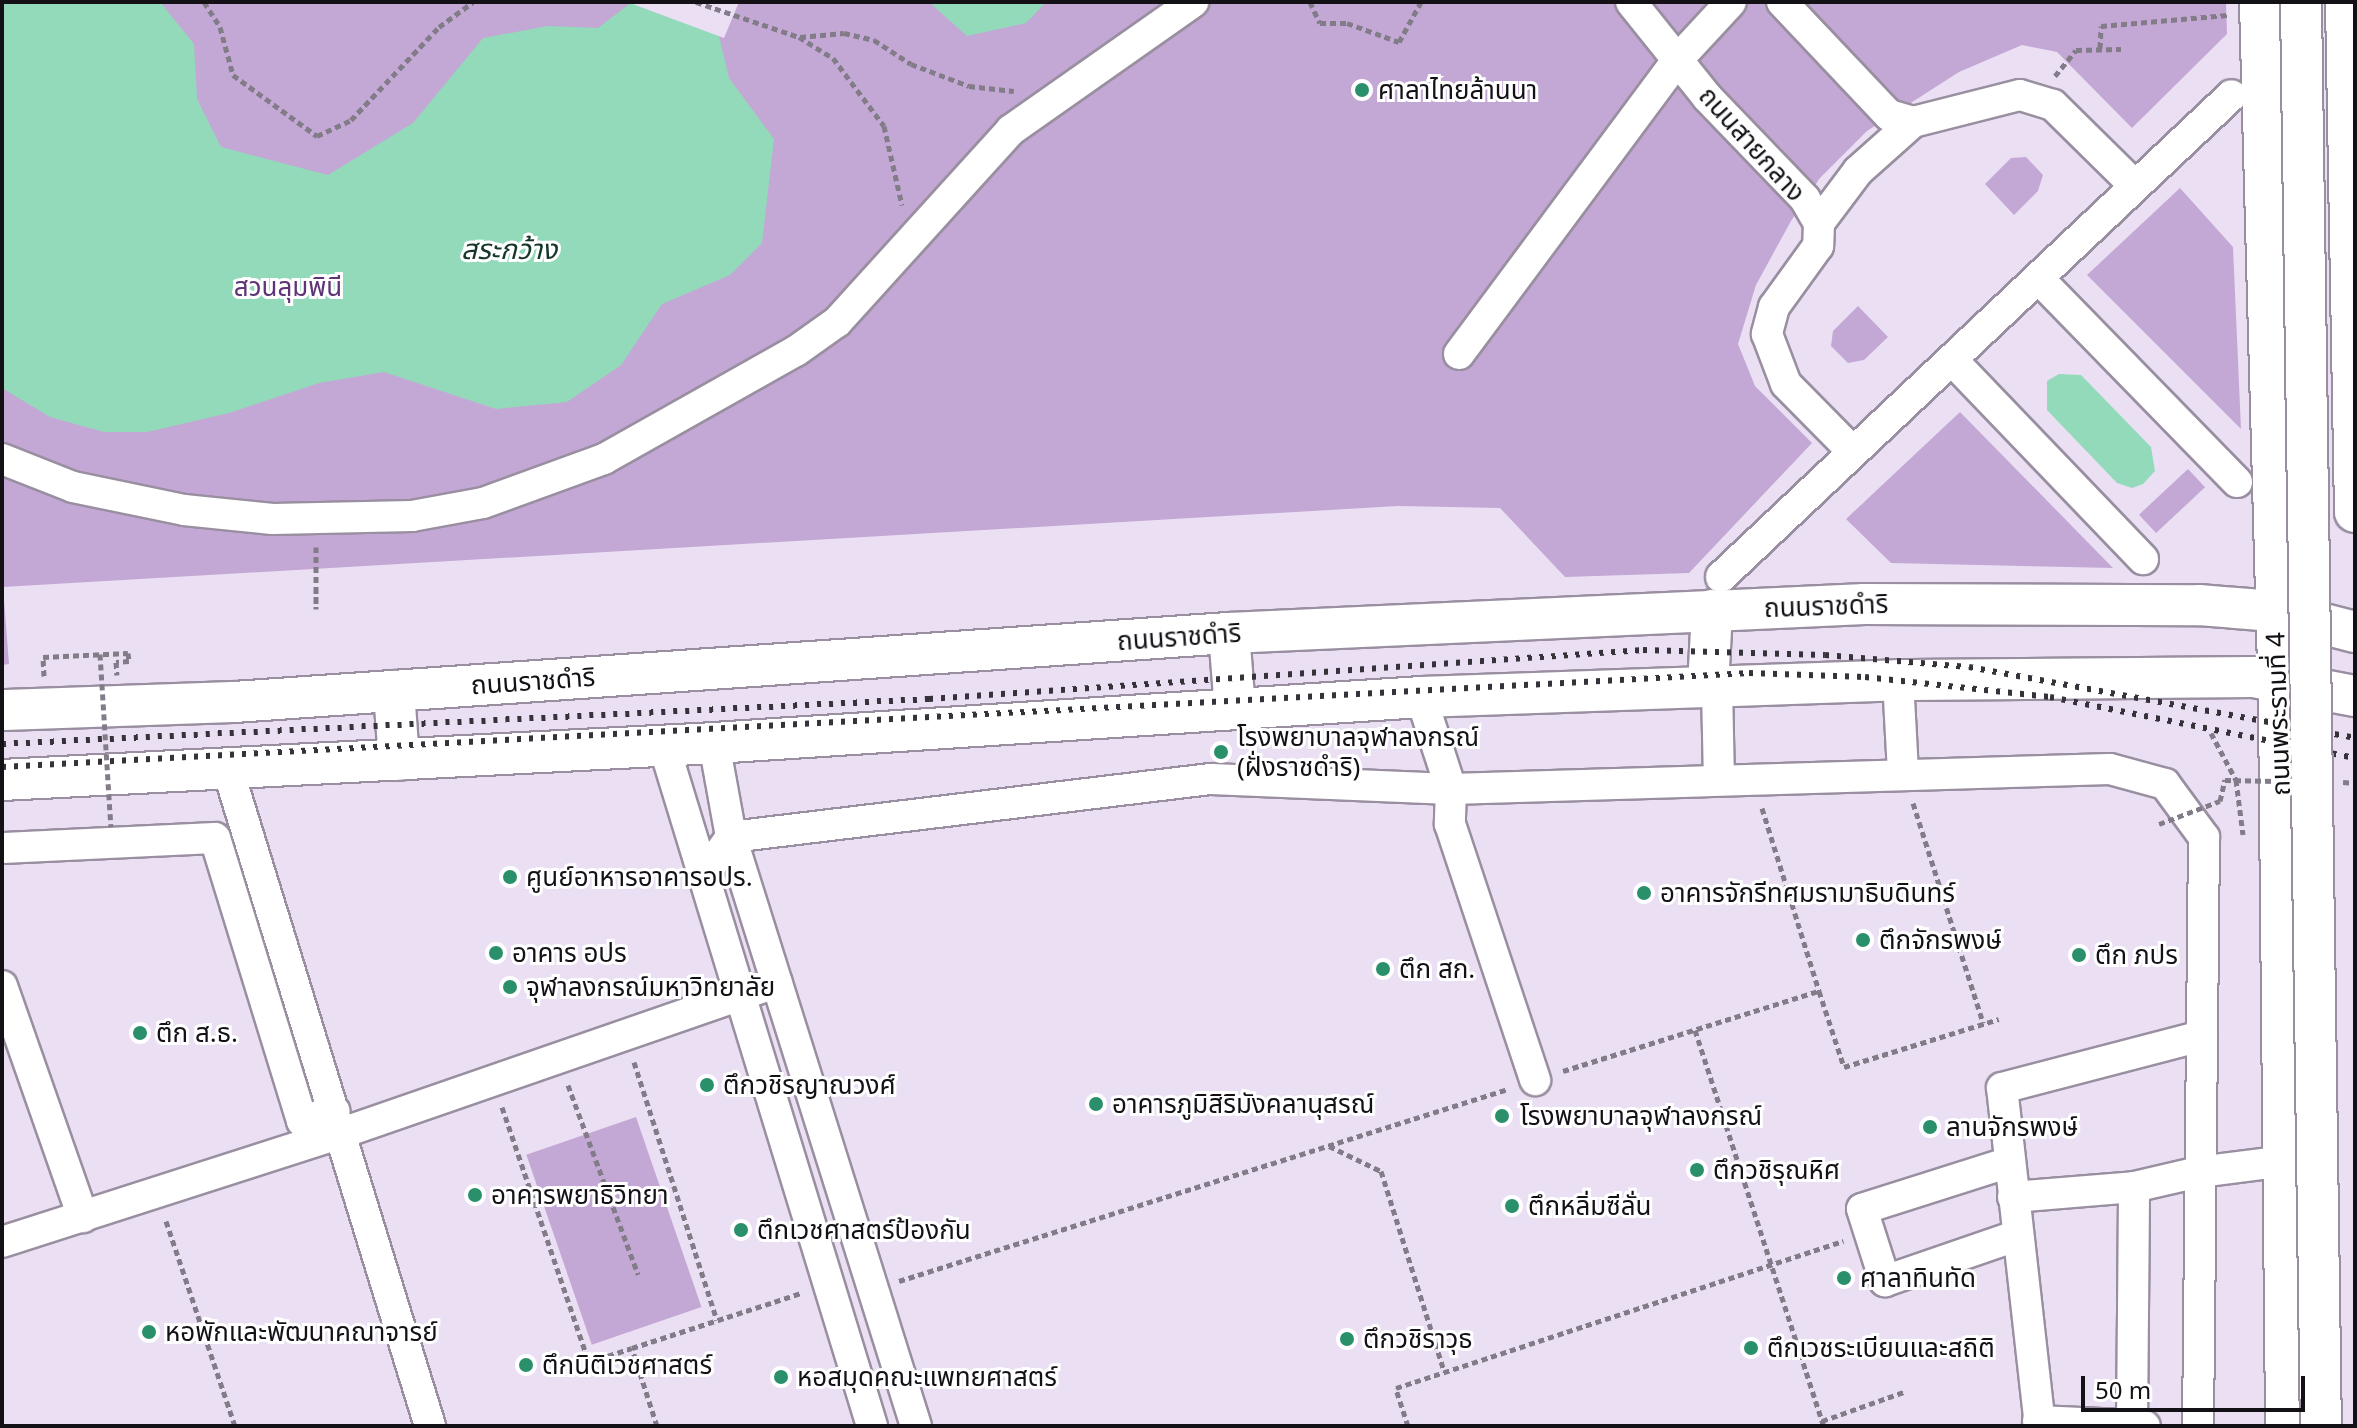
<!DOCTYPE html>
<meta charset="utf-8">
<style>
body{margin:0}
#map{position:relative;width:2357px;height:1428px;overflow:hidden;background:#ebe0f3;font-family:"Noto Sans","Noto Sans Thai",sans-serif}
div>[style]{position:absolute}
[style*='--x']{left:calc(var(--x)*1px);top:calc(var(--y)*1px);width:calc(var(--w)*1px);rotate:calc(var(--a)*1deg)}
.green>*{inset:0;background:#c3a8d5;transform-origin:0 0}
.water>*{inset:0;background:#92daba}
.pier>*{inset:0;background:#ebe0f3}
.path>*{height:5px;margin-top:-2.5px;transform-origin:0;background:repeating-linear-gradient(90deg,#827b88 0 6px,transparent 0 10px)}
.roads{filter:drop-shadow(2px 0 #998fa0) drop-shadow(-2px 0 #998fa0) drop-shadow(0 2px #998fa0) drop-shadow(0 -2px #998fa0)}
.minor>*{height:30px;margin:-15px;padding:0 15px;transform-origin:15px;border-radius:15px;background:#fff}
.major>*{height:40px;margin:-20px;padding:0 20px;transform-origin:20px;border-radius:20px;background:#fff}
.rail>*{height:6px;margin-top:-3px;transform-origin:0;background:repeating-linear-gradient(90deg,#36323a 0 4px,transparent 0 12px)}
.path-bridge>*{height:5px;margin-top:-2.5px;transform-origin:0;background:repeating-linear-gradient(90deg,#827b88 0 6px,transparent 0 10px)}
.bridges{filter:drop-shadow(2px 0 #998fa0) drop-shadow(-2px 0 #998fa0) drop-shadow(0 2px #998fa0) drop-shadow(0 -2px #998fa0)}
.major-bridge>*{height:40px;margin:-20px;padding:0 20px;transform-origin:20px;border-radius:20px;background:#fff}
.dots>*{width:22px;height:22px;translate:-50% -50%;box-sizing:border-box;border:4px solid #fff;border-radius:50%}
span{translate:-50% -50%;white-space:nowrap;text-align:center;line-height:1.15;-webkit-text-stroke:6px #fff;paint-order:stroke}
.poi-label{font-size:26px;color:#131016}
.left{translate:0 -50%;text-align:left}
.street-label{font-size:26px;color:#131016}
.park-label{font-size:26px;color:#5f3477}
.water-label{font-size:28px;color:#153629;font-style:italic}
.frame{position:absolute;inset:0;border:4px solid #131016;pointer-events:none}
.scale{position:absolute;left:2081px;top:1376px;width:224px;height:36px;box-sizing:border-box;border:4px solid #131016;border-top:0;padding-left:10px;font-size:24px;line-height:28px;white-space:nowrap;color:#131016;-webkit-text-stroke:6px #fff;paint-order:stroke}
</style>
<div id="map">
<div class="green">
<i style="clip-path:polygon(2px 2px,2226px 2px,2227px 34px,2132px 128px,2057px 52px,2022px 45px,1959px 72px,1867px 131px,1820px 178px,1791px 221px,1756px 285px,1738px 344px,1755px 386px,1812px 443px,1689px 573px,1565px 577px,1500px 508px,1398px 506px,3px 587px,9px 664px,2px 665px)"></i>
<i style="clip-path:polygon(2026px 157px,2043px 175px,2038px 191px,2014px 215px,1985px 184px,2011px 158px)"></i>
<i style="clip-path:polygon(2180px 188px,2233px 247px,2241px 429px,2087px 275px)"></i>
<i style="clip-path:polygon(1858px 306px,1888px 337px,1864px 360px,1848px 363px,1831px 346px,1833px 331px)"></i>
<i style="clip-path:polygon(1960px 412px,2065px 519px,2113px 568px,1891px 563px,1846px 519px)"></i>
<i style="left:2188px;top:469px;width:25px;height:67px;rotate:47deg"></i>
<i style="left:636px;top:1117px;width:201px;height:116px;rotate:71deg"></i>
</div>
<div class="water">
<i style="clip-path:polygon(2px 2px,160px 2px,194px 44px,197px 99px,221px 147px,328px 175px,413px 123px,483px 38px,548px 26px,598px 28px,632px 2px,735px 2px,719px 36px,729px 78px,774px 139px,762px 243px,730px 275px,662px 304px,621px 365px,567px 402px,496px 409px,384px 372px,319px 383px,229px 413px,147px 432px,104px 432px,50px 417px,2px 388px)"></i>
<i style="clip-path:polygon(929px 2px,1046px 2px,1026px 23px,967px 36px)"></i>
<i style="clip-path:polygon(2059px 374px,2081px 375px,2151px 447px,2155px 471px,2143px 484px,2132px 488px,2117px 483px,2047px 410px,2047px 381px)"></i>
</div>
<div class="pier">
<i style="clip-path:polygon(627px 2px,739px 2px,724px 38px)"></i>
</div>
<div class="path">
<i style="--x:204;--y:2;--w:30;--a:57"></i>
<i style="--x:220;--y:27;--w:50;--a:74.8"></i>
<i style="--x:233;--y:75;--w:104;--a:36"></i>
<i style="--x:317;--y:136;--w:38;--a:-25"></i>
<i style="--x:351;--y:120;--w:128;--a:-46.6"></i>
<i style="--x:439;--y:27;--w:42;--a:-36.3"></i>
<i style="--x:696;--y:2;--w:109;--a:18.8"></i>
<i style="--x:799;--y:37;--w:40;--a:32"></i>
<i style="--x:833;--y:58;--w:85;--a:53.1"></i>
<i style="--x:884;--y:126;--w:81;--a:77.2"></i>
<i style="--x:1310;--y:2;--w:23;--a:65"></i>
<i style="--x:1320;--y:23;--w:27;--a:0"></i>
<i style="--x:1347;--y:23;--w:55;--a:20.1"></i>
<i style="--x:1399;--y:42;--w:46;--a:-61.2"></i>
<i style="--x:800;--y:37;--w:44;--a:-5.2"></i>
<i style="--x:844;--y:33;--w:31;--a:13"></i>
<i style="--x:874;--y:40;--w:44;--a:33"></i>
<i style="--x:911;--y:64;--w:62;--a:20.8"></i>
<i style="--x:969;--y:86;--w:45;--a:6.3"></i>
<i style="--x:2100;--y:48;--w:22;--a:-87"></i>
<i style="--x:2101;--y:26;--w:127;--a:-5"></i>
<i style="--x:2055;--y:76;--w:33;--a:-51"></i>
<i style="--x:2076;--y:50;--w:45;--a:-1.3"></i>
<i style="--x:316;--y:547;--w:62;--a:90"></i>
<i style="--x:44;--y:676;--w:19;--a:-93"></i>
<i style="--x:43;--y:657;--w:85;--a:-2.7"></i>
<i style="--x:128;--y:653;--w:8;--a:83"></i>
<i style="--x:129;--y:661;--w:13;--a:176"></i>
<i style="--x:116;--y:662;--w:13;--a:86"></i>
<i style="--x:2211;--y:733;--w:53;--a:62"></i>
<i style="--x:2236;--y:780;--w:55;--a:82.7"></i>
<i style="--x:1913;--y:803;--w:231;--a:72.3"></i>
<i style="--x:1762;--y:808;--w:192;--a:72.7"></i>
<i style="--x:1695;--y:1030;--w:416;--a:72"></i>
<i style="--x:634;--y:1062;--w:271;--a:72.2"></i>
<i style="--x:1563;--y:1071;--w:268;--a:-17.4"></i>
<i style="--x:1819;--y:991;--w:80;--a:71.8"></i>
<i style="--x:1844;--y:1067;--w:162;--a:-17.2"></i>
<i style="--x:568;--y:1085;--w:202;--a:69.7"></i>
<i style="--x:502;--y:1107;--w:269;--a:71.2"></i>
<i style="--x:589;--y:1362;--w:45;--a:-18"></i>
<i style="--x:1329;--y:1146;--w:58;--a:25.7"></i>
<i style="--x:1381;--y:1171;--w:210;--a:72.5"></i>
<i style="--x:166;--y:1221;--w:216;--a:71.4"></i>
<i style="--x:899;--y:1281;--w:639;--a:-17.5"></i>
<i style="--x:1822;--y:1421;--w:87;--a:-19.5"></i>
<i style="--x:657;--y:1426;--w:82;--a:-107.8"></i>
<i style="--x:632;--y:1348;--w:178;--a:-18"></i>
<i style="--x:674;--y:1426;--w:10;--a:0"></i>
<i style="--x:1408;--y:1426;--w:40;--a:-108"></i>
<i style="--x:1396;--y:1388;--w:471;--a:-18.2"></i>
</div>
<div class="roads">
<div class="minor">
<i style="--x:1631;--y:2;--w:122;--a:51.3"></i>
<i style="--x:1707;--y:97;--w:141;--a:46.1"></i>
<i style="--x:1805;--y:199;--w:28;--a:60"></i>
<i style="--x:1819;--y:223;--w:23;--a:92"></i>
<i style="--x:1818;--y:246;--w:75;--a:125.8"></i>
<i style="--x:1774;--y:307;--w:28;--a:105"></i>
<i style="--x:1767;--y:334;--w:53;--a:69.2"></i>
<i style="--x:1786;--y:384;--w:95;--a:45.4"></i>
<i style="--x:1782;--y:2;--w:156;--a:46.6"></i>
<i style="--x:1889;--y:115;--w:25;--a:16"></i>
<i style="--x:1913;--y:122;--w:110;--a:-14.2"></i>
<i style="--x:2020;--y:95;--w:34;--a:17"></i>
<i style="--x:2053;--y:105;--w:115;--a:44.6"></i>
<i style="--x:1819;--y:223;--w:65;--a:-53.1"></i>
<i style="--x:1858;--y:171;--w:74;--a:-41.7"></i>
<i style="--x:2038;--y:278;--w:285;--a:45.7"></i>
<i style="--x:1459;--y:354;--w:369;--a:-53.4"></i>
<i style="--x:1679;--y:58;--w:76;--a:-47.1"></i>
<i style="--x:1952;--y:360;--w:276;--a:46.2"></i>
<i style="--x:2;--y:459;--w:76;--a:21.5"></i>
<i style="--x:73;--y:487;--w:113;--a:11.7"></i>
<i style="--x:184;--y:510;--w:89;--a:5.8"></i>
<i style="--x:273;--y:519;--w:139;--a:-1.2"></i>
<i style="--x:412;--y:516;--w:72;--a:-10.4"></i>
<i style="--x:483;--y:503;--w:129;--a:-20"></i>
<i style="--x:604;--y:459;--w:220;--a:-29.4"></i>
<i style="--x:796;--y:351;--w:50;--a:-35.3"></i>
<i style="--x:837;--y:322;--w:259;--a:-47.8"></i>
<i style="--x:1011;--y:130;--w:223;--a:-35.1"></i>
<i style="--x:1721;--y:577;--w:702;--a:-43.33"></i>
<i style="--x:1898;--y:680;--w:92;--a:86.9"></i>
<i style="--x:1717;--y:687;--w:92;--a:88.8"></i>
<i style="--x:1421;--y:697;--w:97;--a:71.9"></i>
<i style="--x:1451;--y:789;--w:35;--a:92"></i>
<i style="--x:1450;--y:824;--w:270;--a:71.6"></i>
<i style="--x:714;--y:743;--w:96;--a:79.7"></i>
<i style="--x:731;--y:837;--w:617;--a:72.56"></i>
<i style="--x:664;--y:746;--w:711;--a:72.99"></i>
<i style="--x:228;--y:770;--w:686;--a:72.88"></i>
<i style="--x:2;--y:848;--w:213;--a:-2.7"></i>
<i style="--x:215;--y:838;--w:296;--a:72.9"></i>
<i style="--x:302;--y:1121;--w:34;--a:-17"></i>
<i style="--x:703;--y:876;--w:48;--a:-54.3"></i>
<i style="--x:731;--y:837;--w:483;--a:-6.9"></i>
<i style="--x:1211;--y:779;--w:240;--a:2.4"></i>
<i style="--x:1451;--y:789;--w:659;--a:-1.74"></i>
<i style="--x:2110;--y:769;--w:57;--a:15.3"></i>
<i style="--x:2165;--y:784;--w:66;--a:53.7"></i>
<i style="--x:2204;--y:837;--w:589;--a:90.58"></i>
<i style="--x:2;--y:986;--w:245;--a:70.7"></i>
<i style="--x:2010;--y:1162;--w:155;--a:162.4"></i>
<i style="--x:1862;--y:1209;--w:76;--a:72.3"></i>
<i style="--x:1885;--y:1281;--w:139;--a:-19"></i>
<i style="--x:2013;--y:1197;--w:121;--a:-4.7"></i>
<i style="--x:2134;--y:1187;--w:67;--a:-13"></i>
<i style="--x:2199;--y:1172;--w:88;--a:-7.2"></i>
<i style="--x:2;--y:1242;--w:357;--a:-17.8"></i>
<i style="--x:342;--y:1133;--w:460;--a:-19.1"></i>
<i style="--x:2038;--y:1421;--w:107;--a:2.7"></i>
<i style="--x:2040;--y:1426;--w:340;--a:-96.4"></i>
<i style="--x:2002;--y:1088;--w:206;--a:-14.6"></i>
<i style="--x:2132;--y:1426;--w:239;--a:-89.5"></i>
</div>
<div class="major">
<i style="--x:2260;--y:2;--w:702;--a:88.45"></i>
<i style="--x:2279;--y:704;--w:722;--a:89.44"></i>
<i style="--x:1229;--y:633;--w:76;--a:85.5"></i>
<i style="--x:1708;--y:687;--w:77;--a:-87"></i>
<i style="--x:394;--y:691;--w:69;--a:85.9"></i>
<i style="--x:2;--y:710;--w:232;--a:-2"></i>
<i style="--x:234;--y:702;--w:997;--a:-3.97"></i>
<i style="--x:1229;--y:633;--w:636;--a:-2.61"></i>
<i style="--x:1864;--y:604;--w:335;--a:0.2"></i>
<i style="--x:2199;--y:605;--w:75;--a:4.6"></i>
<i style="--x:2274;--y:611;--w:84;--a:14.5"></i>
<i style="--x:2;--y:780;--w:713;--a:-2.97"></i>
<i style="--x:714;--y:743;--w:708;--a:-3.72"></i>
<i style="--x:1421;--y:697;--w:477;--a:-2"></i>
<i style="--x:1898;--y:680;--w:356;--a:-0.5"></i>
<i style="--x:2254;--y:677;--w:103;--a:10.7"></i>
</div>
</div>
<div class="rail">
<i style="--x:2;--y:744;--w:928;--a:-2.78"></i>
<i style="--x:929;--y:699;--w:716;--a:-3.93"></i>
<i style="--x:1643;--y:650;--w:182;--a:1.6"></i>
<i style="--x:1825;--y:655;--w:144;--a:4.8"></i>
<i style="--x:1969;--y:667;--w:392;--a:10.4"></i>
<i style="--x:2;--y:767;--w:1750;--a:-3.08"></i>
<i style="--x:1749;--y:673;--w:116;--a:2"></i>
<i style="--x:1865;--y:677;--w:186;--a:6.2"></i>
<i style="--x:2050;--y:697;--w:311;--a:11.3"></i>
</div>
<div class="path-bridge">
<i style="--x:100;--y:654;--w:173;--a:86.4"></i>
<i style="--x:2343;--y:782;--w:12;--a:5"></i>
<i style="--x:2159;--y:824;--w:65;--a:-20.7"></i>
<i style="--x:2220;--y:801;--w:22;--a:-77"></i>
<i style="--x:2225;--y:780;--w:52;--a:1.1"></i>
</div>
<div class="bridges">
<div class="major-bridge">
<i style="--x:2301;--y:2;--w:1424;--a:89.2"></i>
<i style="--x:2346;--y:2;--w:510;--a:88.99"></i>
</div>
</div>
<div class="dots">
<i style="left:1362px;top:90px;background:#2a906c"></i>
<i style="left:1221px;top:752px;background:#2a906c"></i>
<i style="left:510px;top:877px;background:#2a906c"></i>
<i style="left:1644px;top:893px;background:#2a906c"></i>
<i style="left:1863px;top:940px;background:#2a906c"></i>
<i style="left:496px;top:953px;background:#2a906c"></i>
<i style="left:2079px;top:955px;background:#2a906c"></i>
<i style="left:1383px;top:969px;background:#2a906c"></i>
<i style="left:510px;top:987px;background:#2a906c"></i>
<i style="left:140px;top:1033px;background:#2a906c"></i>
<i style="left:707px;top:1085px;background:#2a906c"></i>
<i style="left:1096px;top:1104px;background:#2a906c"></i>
<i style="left:1502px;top:1116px;background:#2a906c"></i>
<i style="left:1930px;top:1127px;background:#2a906c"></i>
<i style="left:1697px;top:1170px;background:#2a906c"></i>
<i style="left:475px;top:1195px;background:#2a906c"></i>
<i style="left:1512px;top:1206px;background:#2a906c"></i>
<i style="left:741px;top:1230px;background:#2a906c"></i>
<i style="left:1844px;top:1278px;background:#2a906c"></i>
<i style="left:149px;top:1332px;background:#2a906c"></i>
<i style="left:1347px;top:1339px;background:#2a906c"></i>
<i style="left:1751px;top:1348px;background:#2a906c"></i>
<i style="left:526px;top:1365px;background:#2a906c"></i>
<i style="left:781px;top:1377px;background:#2a906c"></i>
</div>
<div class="poi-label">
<span class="left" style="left:1378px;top:90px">ศาลาไทยล้านนา</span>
<span class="left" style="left:1237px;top:752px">โรงพยาบาลจุฬาลงกรณ์<br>(ฝั่งราชดำริ)</span>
<span class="left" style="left:526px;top:877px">ศูนย์อาหารอาคารอปร.</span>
<span class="left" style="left:1660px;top:893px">อาคารจักรีทศมรามาธิบดินทร์</span>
<span class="left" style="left:1879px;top:940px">ตึกจักรพงษ์</span>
<span class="left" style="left:512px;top:953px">อาคาร อปร</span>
<span class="left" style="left:2095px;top:955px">ตึก ภปร</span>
<span class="left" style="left:1399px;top:969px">ตึก สก.</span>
<span class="left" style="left:526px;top:987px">จุฬาลงกรณ์มหาวิทยาลัย</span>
<span class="left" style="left:156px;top:1033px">ตึก ส.ธ.</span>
<span class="left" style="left:723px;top:1085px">ตึกวชิรญาณวงศ์</span>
<span class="left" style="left:1112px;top:1104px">อาคารภูมิสิริมังคลานุสรณ์</span>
<span class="left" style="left:1520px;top:1116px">โรงพยาบาลจุฬาลงกรณ์</span>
<span class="left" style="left:1946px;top:1127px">ลานจักรพงษ์</span>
<span class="left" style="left:1713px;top:1170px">ตึกวชิรุณหิศ</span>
<span class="left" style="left:491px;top:1195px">อาคารพยาธิวิทยา</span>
<span class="left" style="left:1528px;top:1206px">ตึกหลิ่มซีลั่น</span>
<span class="left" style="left:757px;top:1230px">ตึกเวชศาสตร์ป้องกัน</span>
<span class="left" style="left:1860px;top:1278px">ศาลาทินทัด</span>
<span class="left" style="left:165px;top:1332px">หอพักและพัฒนาคณาจารย์</span>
<span class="left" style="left:1363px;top:1339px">ตึกวชิราวุธ</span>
<span class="left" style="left:1767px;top:1348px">ตึกเวชระเบียนและสถิติ</span>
<span class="left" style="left:542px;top:1365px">ตึกนิติเวชศาสตร์</span>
<span class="left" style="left:797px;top:1377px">หอสมุดคณะแพทยศาสตร์</span>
</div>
<div class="street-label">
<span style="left:1752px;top:144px;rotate:48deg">ถนนสายกลาง</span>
<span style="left:1826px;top:606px;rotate:-2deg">ถนนราชดำริ</span>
<span style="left:1179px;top:637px;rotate:-4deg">ถนนราชดำริ</span>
<span style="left:533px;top:681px;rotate:-4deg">ถนนราชดำริ</span>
<span style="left:2278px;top:714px;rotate:-92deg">ถนนพระรามที่ 4</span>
</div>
<div class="park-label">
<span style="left:288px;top:287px">สวนลุมพินี</span>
</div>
<div class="water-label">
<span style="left:509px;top:248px">สระกว้าง</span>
</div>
<div class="frame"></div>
<div class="scale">50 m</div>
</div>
